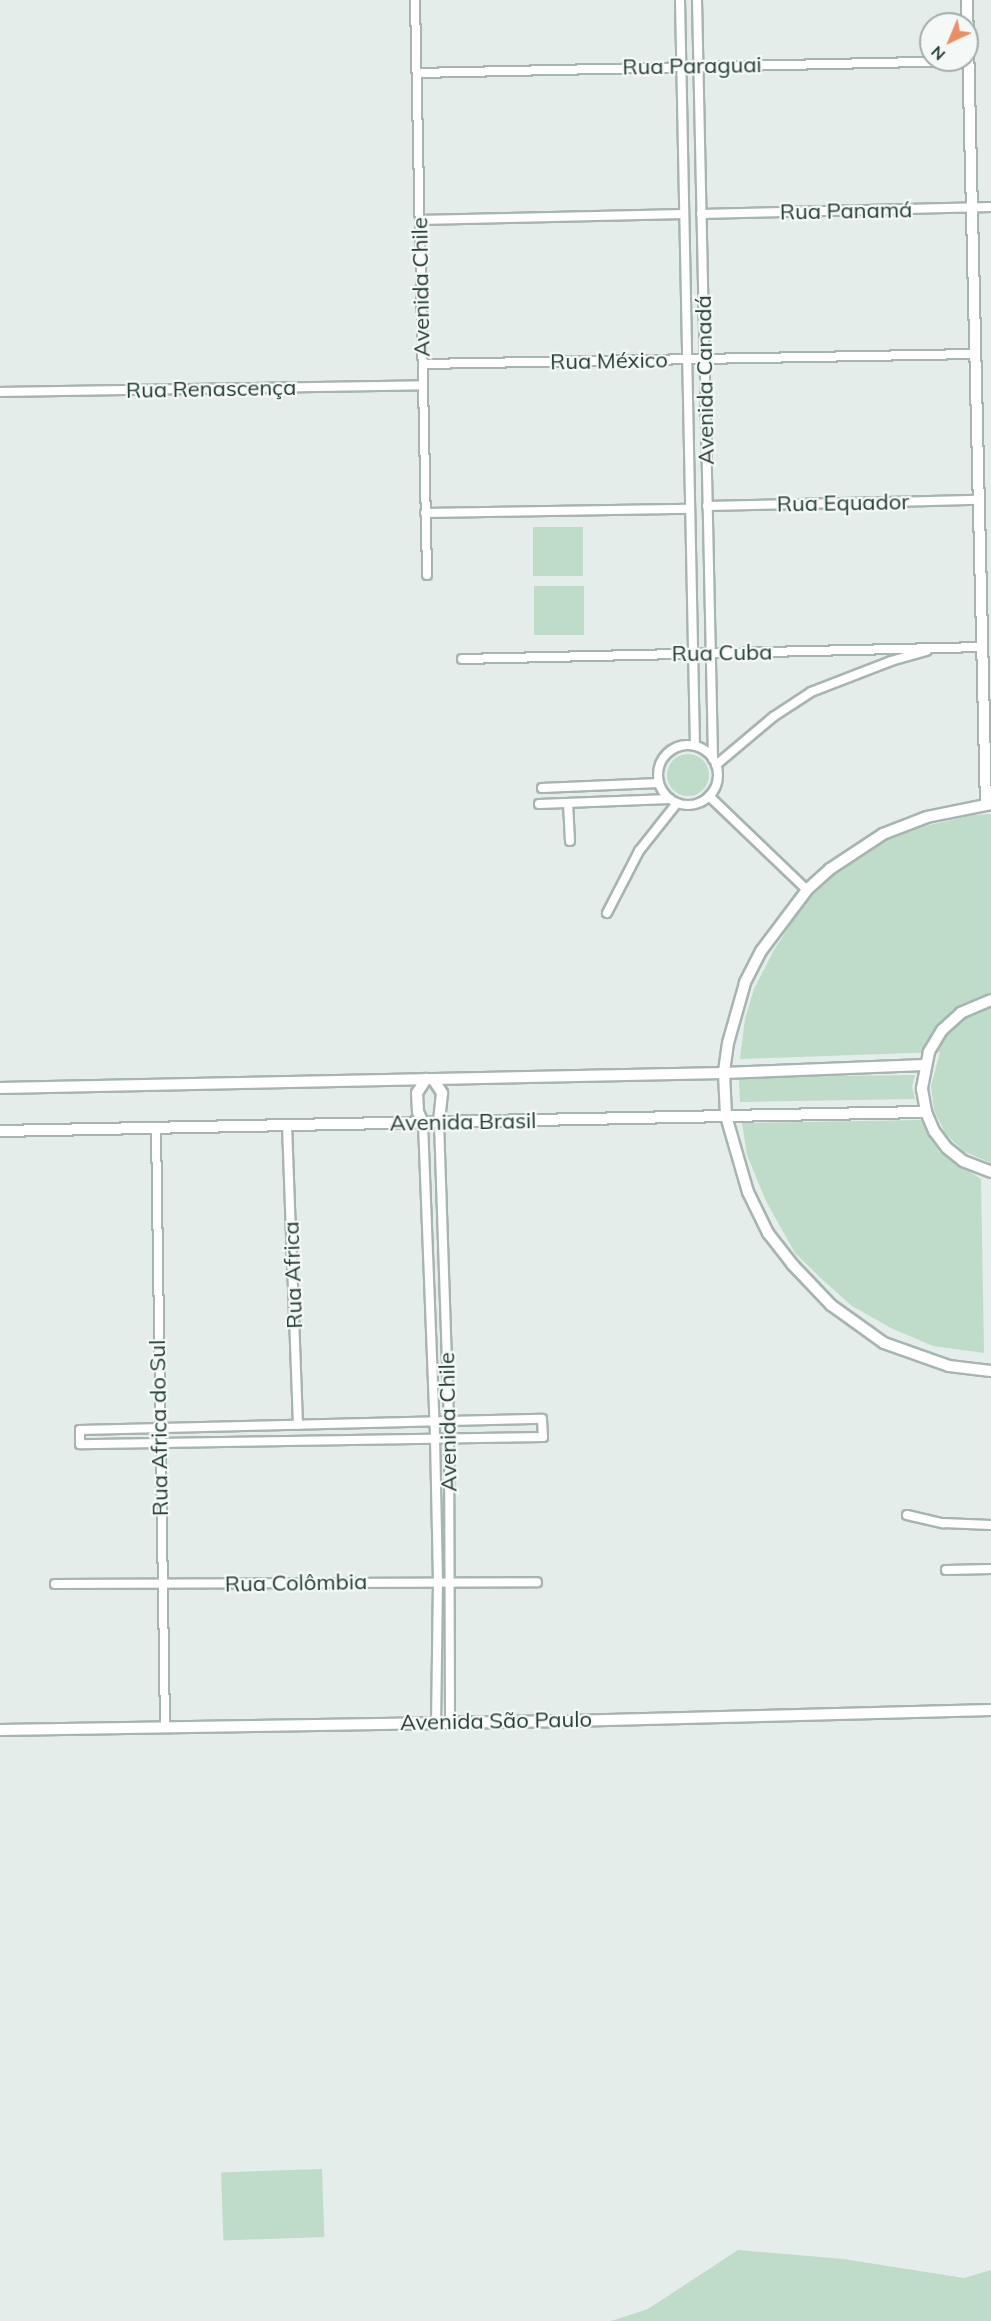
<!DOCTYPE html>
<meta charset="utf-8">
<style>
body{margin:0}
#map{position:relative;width:991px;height:2321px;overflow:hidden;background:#e4ede9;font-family:Mulish,sans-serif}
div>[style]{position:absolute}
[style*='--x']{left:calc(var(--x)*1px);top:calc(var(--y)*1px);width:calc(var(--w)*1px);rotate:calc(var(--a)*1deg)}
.green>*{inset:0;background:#bedcc8;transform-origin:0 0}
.round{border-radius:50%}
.roads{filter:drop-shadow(2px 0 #a7b5b0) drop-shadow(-2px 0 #a7b5b0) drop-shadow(0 2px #a7b5b0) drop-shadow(0 -2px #a7b5b0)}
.minor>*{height:8px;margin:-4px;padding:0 4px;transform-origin:4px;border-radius:4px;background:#fff}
.minor>.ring{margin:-4px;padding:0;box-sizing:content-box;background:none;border:8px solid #fff;border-radius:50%}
.tertiary>*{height:10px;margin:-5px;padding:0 5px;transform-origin:5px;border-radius:5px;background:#fff}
.secondary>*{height:10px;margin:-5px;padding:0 5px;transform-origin:5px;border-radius:5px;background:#fff}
span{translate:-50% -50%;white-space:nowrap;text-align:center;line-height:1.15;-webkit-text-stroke:4.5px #f4f9f7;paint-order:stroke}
.street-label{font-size:22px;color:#243d38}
.north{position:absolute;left:919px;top:12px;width:60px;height:60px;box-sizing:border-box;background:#f4f9f7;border:2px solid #a1aeab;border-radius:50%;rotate:224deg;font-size:16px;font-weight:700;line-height:24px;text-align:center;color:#243d38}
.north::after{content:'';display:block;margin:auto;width:21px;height:27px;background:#ea8f64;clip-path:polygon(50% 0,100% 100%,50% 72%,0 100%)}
</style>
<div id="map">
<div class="green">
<i style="left:533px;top:527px;width:50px;height:49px"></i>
<i style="left:534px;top:586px;width:50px;height:49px"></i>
<i class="round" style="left:667px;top:754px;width:42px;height:42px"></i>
<i style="clip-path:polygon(991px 814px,991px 1163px,963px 1151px,945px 1133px,934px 1110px,931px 1086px,940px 1052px,740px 1059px,745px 1019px,754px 989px,774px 950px,803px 905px,841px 868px,876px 844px,908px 830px,973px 815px)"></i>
<i style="clip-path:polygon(915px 1075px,912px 1087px,915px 1099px,740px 1102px,739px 1077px)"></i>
<i style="clip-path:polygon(921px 1120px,939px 1152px,981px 1179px,984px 1353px,933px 1346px,891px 1328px,852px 1306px,824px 1281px,795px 1253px,766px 1201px,747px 1155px,742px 1123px)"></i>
<i style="left:322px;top:2169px;width:68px;height:101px;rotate:88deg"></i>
<i style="clip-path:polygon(738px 2250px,843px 2259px,964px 2278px,991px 2270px,991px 2321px,611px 2321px,648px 2309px)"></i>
</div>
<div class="roads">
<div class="minor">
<i style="--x:415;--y:0;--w:575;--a:88.8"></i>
<i style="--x:680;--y:0;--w:746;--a:88.85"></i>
<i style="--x:697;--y:0;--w:759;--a:88.79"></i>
<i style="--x:417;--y:73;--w:551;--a:-1.25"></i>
<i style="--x:701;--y:214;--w:290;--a:-1.4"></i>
<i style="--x:420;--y:220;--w:264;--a:-1.3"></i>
<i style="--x:423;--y:364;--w:552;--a:-1.04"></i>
<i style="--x:0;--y:392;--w:423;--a:-0.9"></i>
<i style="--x:707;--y:506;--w:271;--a:-1.3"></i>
<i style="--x:425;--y:513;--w:265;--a:-0.9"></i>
<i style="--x:462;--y:659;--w:520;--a:-1.32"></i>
<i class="ring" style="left:658px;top:745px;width:52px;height:52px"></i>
<i style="--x:716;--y:765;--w:75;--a:-40.1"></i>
<i style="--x:773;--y:717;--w:45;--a:-33.3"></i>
<i style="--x:811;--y:692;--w:86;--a:-21.2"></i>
<i style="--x:891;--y:661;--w:37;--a:-16"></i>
<i style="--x:542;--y:788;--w:117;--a:-2.4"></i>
<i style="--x:709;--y:796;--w:136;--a:43.8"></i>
<i style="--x:568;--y:803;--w:38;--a:87"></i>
<i style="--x:539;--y:804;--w:131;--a:-2.2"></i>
<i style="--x:607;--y:913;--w:70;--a:-62.7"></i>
<i style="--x:639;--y:851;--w:61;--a:-51.6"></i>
<i style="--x:439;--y:1122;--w:300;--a:88.1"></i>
<i style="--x:449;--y:1422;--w:299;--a:89.8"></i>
<i style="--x:423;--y:1123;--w:315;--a:87.8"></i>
<i style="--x:435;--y:1438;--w:144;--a:88.8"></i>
<i style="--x:438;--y:1582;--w:139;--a:90.8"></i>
<i style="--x:287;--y:1125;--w:300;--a:87.9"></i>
<i style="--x:156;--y:1128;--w:600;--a:89.14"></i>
<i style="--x:542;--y:1419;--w:18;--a:87"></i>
<i style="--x:543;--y:1437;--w:463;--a:179.1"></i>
<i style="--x:80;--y:1444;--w:14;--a:-90"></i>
<i style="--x:80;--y:1430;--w:462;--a:-1.4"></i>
<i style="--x:907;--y:1515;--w:37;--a:13"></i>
<i style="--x:943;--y:1523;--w:48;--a:2.4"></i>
<i style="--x:946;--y:1570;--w:45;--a:-1.3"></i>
<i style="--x:55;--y:1584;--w:482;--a:-0.2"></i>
</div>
<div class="tertiary">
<i style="--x:0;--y:1730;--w:569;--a:-0.91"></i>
<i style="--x:569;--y:1721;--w:422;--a:-1.5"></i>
</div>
<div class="secondary">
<i style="--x:967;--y:0;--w:804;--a:88.65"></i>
<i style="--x:991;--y:804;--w:65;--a:168.5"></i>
<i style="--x:927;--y:817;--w:47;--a:158.9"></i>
<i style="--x:883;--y:834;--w:64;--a:146.6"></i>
<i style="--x:830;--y:869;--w:31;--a:138"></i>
<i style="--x:807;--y:890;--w:76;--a:127"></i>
<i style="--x:761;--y:951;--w:36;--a:117"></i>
<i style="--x:745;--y:983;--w:62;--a:105.8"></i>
<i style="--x:728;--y:1043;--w:30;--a:98"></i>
<i style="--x:724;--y:1073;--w:43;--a:87.3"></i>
<i style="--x:726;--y:1116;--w:79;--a:73.9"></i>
<i style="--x:748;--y:1192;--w:46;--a:64"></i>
<i style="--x:768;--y:1233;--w:39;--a:52"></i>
<i style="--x:792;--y:1264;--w:57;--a:46.4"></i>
<i style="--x:831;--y:1305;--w:65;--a:35.6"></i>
<i style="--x:884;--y:1343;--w:69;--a:19.5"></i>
<i style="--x:949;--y:1366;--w:42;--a:6.8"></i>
<i style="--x:991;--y:1000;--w:33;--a:157"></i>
<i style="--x:961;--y:1013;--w:25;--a:138"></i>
<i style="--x:942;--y:1030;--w:26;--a:121"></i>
<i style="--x:929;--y:1052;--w:38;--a:101"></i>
<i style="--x:922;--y:1089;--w:23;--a:80"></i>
<i style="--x:926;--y:1112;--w:21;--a:67"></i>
<i style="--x:934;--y:1131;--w:21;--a:53"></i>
<i style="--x:947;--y:1148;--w:21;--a:39"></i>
<i style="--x:963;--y:1161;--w:30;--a:21"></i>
<i style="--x:433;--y:1079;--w:17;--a:57"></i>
<i style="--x:442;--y:1093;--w:29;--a:96"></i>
<i style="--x:0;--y:1088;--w:724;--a:-1.19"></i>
<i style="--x:724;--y:1073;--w:200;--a:-2.3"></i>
<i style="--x:423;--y:1123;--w:12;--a:-114"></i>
<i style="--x:418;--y:1112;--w:19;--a:-93"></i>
<i style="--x:417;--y:1093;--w:17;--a:-57"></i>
<i style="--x:0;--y:1131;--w:926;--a:-1.18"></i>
</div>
</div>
<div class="street-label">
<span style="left:692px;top:66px;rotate:-1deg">Rua Paraguai</span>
<span style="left:846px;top:211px;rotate:-1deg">Rua Panamá</span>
<span style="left:421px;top:287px;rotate:-91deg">Avenida Chile</span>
<span style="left:609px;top:361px;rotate:-1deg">Rua México</span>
<span style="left:705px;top:380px;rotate:-91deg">Avenida Canadá</span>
<span style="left:211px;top:389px;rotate:-1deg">Rua Renascença</span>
<span style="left:843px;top:503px;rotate:-1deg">Rua Equador</span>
<span style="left:722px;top:653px;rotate:-1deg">Rua Cuba</span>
<span style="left:463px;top:1122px;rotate:-1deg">Avenida Brasil</span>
<span style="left:293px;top:1275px;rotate:-92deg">Rua Africa</span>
<span style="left:448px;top:1422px;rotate:-91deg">Avenida Chile</span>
<span style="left:159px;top:1428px;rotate:-91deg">Rua Africa do Sul</span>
<span style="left:296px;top:1583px;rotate:-1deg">Rua Colômbia</span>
<span style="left:496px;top:1721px;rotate:-1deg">Avenida São Paulo</span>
</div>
<div class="north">N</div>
</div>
